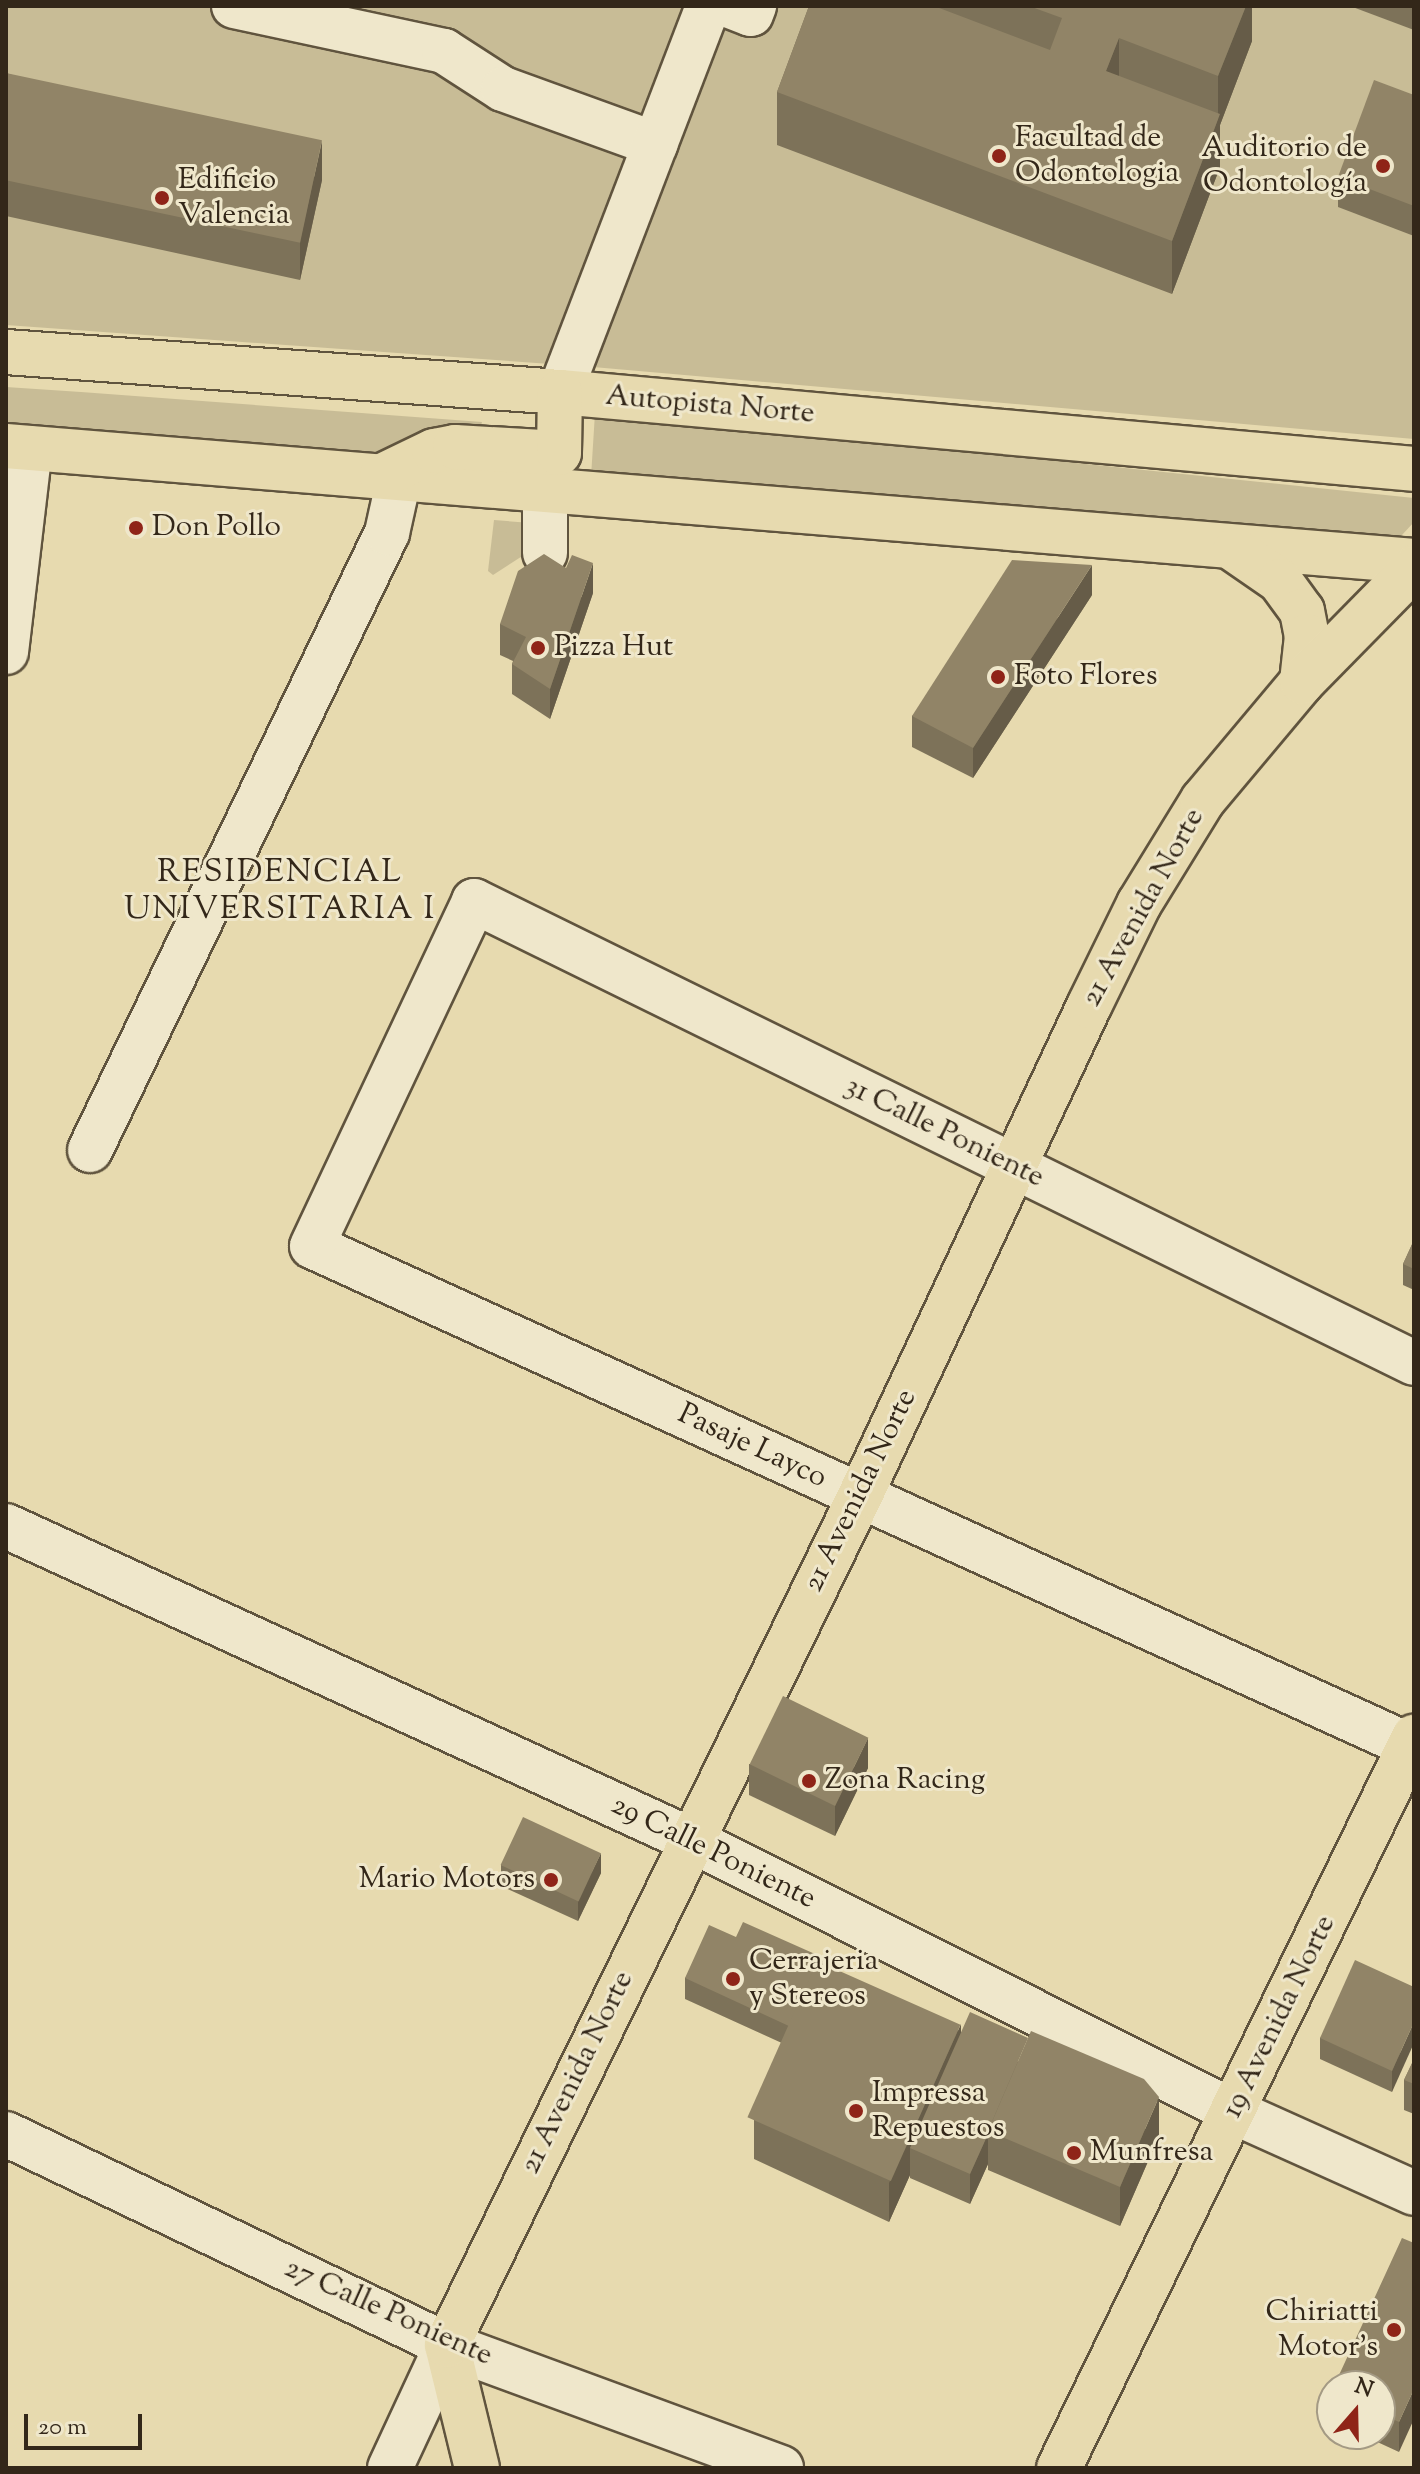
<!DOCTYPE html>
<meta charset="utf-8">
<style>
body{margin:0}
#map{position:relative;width:1420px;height:2474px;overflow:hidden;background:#e7daaf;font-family:"Sorts Mill Goudy",serif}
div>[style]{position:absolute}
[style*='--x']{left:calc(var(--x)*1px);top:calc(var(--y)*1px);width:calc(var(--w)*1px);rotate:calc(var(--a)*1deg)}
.green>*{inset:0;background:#c8bc96}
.roads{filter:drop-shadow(2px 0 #60543e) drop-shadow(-2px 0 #60543e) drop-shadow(0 2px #60543e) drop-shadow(0 -2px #60543e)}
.minor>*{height:44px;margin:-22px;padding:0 22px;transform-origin:22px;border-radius:22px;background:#efe7cb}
.major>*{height:44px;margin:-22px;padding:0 22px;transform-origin:22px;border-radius:22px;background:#e7daaf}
.wall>*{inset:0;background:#7d7259}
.shaded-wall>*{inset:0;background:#665c48}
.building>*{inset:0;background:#918467;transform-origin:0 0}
.dots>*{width:22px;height:22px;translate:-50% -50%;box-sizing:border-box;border:4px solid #efe7cb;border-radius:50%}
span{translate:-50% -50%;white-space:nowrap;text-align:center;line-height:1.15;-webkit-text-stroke:6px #efe7cb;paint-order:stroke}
.poi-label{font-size:30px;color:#332719}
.left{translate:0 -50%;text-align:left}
.right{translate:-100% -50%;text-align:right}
.street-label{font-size:30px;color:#332719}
.neighbourhood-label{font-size:32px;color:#332719;letter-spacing:2px}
.frame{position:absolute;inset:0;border:8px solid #332719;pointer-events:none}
.north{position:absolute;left:1316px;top:2370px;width:80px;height:80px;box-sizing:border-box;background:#efe7cb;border:2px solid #a49a84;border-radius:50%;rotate:20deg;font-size:22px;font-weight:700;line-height:32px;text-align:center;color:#332719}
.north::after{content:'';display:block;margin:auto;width:28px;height:36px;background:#8f2418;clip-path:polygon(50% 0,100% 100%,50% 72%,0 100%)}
.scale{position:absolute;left:24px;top:2414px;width:118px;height:36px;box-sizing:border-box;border:4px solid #332719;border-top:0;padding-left:10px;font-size:24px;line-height:28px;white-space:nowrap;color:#332719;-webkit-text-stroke:6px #efe7cb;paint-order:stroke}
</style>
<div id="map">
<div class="green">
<i style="clip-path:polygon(6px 6px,1414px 6px,1414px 439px,593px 367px,6px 325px)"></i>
<i style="clip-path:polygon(6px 387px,81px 392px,482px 422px,477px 439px,399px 455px,6px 426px)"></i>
<i style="clip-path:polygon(595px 413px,1414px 498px,1414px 522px,1390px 548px,591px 477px)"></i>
<i style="clip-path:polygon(494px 520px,531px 523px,527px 553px,493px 575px,488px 571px)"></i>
</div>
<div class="roads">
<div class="minor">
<i style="--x:234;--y:6;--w:215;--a:12.1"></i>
<i style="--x:444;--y:51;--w:70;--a:32.8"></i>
<i style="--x:503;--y:89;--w:162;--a:19.9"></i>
<i style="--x:730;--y:6;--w:22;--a:21"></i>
<i style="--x:751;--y:14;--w:9;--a:-69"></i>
<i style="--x:560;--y:392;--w:413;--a:-69"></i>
<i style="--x:545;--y:490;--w:63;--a:90"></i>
<i style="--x:6;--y:652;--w:205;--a:-83.3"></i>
<i style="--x:90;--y:1150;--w:685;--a:-64.3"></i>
<i style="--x:387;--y:533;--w:55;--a:-77.5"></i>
<i style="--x:6;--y:1526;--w:754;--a:24.63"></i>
<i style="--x:691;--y:1840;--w:607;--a:26.61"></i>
<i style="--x:1234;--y:2112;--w:197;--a:24.2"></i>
<i style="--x:1410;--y:1746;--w:1206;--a:-155.52"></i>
<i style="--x:312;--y:1246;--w:381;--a:-64.8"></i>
<i style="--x:474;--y:901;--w:1047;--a:26.17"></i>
<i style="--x:6;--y:2134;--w:489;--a:25.6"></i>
<i style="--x:447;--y:2345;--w:356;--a:20.2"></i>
<i style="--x:390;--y:2468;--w:136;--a:-65.1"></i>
</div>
<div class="major">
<i style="--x:6;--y:352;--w:555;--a:4.13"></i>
<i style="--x:560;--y:392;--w:857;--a:5.15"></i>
<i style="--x:6;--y:446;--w:1413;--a:4.67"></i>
<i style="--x:382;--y:476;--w:58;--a:-25.7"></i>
<i style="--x:434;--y:451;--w:21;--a:-11"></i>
<i style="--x:455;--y:447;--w:104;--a:3.3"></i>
<i style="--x:559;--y:453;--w:61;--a:-89.1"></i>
<i style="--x:1235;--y:550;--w:55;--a:34.6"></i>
<i style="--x:1280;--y:581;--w:37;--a:54"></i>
<i style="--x:1302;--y:611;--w:25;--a:79"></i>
<i style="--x:1307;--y:636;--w:46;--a:96.2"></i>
<i style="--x:477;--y:2468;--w:127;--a:-103.7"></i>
<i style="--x:447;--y:2345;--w:944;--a:-64.06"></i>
<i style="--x:860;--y:1496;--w:541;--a:-64.95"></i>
<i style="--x:1089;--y:1006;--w:114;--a:-63.9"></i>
<i style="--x:1139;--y:904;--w:122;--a:-58.4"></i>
<i style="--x:1203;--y:800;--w:154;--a:-50"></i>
<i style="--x:1302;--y:682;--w:160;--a:-45.5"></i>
<i style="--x:1059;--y:2468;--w:813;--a:-64.1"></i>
</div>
</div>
<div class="wall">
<i style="clip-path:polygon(809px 6px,1252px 6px,1252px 41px,1220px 125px,1220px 167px,1172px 294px,777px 145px,777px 92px)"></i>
<i style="clip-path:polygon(1350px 6px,1414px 6px,1414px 30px)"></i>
<i style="clip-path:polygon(6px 73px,322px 180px,300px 280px,6px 216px)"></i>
<i style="clip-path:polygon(1414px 95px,1414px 236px,1338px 207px,1338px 177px)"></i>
<i style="clip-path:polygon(593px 593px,550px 719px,512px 694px,512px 664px,513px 661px,500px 655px,500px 624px)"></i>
<i style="clip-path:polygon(1092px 595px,973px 778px,912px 747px,912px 716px)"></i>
<i style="clip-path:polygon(1414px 1240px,1414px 1290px,1403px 1285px,1403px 1264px)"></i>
<i style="clip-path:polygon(749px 1764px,868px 1768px,835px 1836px,749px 1795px)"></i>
<i style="clip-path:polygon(501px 1865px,601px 1873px,578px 1921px,501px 1886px)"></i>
<i style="clip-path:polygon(736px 1937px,824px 1964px,961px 2032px,1159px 2136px,1120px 2226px,988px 2170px,988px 2164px,970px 2204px,910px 2178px,910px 2175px,889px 2222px,754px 2159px,754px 2120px,784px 2044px,685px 1999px,685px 1978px)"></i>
<i style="clip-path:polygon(1414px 1987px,1392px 2092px,1320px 2059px,1320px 2038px)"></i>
<i style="clip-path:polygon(1414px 2059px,1414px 2114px,1404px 2110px,1404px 2080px)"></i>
<i style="clip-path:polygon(1402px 2238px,1399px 2452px,1360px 2434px,1380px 2434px,1380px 2386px)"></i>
</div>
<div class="shaded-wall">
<i style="clip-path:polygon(1246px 6px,1252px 6px,1252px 41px,1220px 125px,1220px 167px,1172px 294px,1172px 241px,1218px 119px,1218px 76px)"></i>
<i style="clip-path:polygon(1119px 38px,1119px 91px,1106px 71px)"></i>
<i style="clip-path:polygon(322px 141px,322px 180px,300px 280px,300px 241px)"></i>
<i style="clip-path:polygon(593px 563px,593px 593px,550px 719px,550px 689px)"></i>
<i style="clip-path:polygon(1092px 565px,1092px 595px,973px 778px,973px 748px)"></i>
<i style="clip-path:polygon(868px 1738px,868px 1768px,835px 1836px,835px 1806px)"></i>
<i style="clip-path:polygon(601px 1853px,601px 1873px,578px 1921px,578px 1900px)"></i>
<i style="clip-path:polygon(1414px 2022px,1414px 2043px,1392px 2092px,1392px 2071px)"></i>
<i style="clip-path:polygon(961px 2024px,961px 2063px,910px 2148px,910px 2175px,889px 2222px,889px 2183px)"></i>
<i style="clip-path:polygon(1159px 2097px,1159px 2136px,1120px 2226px,1120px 2187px)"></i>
<i style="clip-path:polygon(988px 2134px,988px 2164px,970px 2204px,970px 2174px)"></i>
<i style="clip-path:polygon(1414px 2389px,1414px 2419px,1399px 2452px,1399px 2422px)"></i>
</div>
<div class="building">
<i style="clip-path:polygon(809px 6px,934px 6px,1050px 50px,1062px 18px,1029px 6px,1246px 6px,1218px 76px,1119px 38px,1106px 71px,1220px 114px,1172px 241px,777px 92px)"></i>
<i style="left:6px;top:73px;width:323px;height:105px;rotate:12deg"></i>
<i style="clip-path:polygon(1374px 80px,1414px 95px,1414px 206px,1338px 177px)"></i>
<i style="clip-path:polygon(544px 554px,566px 568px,572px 555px,593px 563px,550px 689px,512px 664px,526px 637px,500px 624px,518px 571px)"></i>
<i style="clip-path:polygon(1012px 560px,1092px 565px,973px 748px,912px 716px)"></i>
<i style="clip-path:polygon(1414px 1240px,1414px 1269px,1403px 1264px)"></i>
<i style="left:783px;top:1696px;width:95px;height:76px;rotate:26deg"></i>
<i style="left:523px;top:1817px;width:86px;height:53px;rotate:25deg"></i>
<i style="clip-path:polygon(743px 1922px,824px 1958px,822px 1964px,817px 1961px,791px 2027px,685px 1978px,709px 1925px,736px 1937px)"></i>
<i style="clip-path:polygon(1355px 1960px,1414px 1987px,1414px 2022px,1392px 2071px,1320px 2038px)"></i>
<i style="left:817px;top:1961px;width:157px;height:171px;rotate:24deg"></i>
<i style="clip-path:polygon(970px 2012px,1028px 2038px,988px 2131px,988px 2134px,970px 2174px,910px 2148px)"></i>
<i style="clip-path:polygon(1031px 2031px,1144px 2079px,1159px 2097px,1120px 2187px,988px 2131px)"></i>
<i style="clip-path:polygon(1414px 2059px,1414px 2084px,1404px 2080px)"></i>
<i style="clip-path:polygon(1402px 2238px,1414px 2243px,1414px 2389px,1399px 2422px,1380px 2413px,1380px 2386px,1334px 2386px)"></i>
</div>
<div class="dots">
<i style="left:999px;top:156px;background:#8f2418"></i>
<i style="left:1383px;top:166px;background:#8f2418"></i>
<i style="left:162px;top:198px;background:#8f2418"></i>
<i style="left:136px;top:528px;background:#8f2418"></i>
<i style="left:538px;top:648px;background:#8f2418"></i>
<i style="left:998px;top:677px;background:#8f2418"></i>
<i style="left:809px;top:1781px;background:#8f2418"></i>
<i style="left:551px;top:1880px;background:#8f2418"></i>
<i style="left:733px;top:1979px;background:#8f2418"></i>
<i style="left:856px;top:2111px;background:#8f2418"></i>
<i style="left:1074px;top:2153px;background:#8f2418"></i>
<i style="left:1394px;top:2330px;background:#8f2418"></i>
</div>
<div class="poi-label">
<span class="left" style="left:1015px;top:156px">Facultad de<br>Odontologia</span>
<span class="right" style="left:1367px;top:166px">Auditorio de<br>Odontología</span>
<span class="left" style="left:178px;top:198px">Edificio<br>Valencia</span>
<span class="left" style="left:152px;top:528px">Don Pollo</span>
<span class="left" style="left:554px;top:648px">Pizza Hut</span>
<span class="left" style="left:1014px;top:677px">Foto Flores</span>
<span class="left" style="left:825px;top:1781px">Zona Racing</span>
<span class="right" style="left:535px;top:1880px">Mario Motors</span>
<span class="left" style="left:749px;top:1979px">Cerrajeria<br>y Stereos</span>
<span class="left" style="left:872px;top:2111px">Impressa<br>Repuestos</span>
<span class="left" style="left:1090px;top:2153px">Munfresa</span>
<span class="right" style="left:1378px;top:2330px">Chiriatti<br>Motor's</span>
</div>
<div class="street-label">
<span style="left:710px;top:406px;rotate:5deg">Autopista Norte</span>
<span style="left:1144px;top:908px;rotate:-61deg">21 Avenida Norte</span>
<span style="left:944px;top:1133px;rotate:26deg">31 Calle Poniente</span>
<span style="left:752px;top:1447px;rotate:25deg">Pasaje Layco</span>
<span style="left:861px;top:1491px;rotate:-64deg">21 Avenida Norte</span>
<span style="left:713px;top:1853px;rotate:26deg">29 Calle Poniente</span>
<span style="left:1280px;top:2017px;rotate:-64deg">19 Avenida Norte</span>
<span style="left:578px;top:2073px;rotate:-64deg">21 Avenida Norte</span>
<span style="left:388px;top:2313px;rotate:24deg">27 Calle Poniente</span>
</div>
<div class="neighbourhood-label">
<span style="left:280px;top:892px">RESIDENCIAL<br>UNIVERSITARIA I</span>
</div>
<div class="frame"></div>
<div class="north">N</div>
<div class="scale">20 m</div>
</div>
